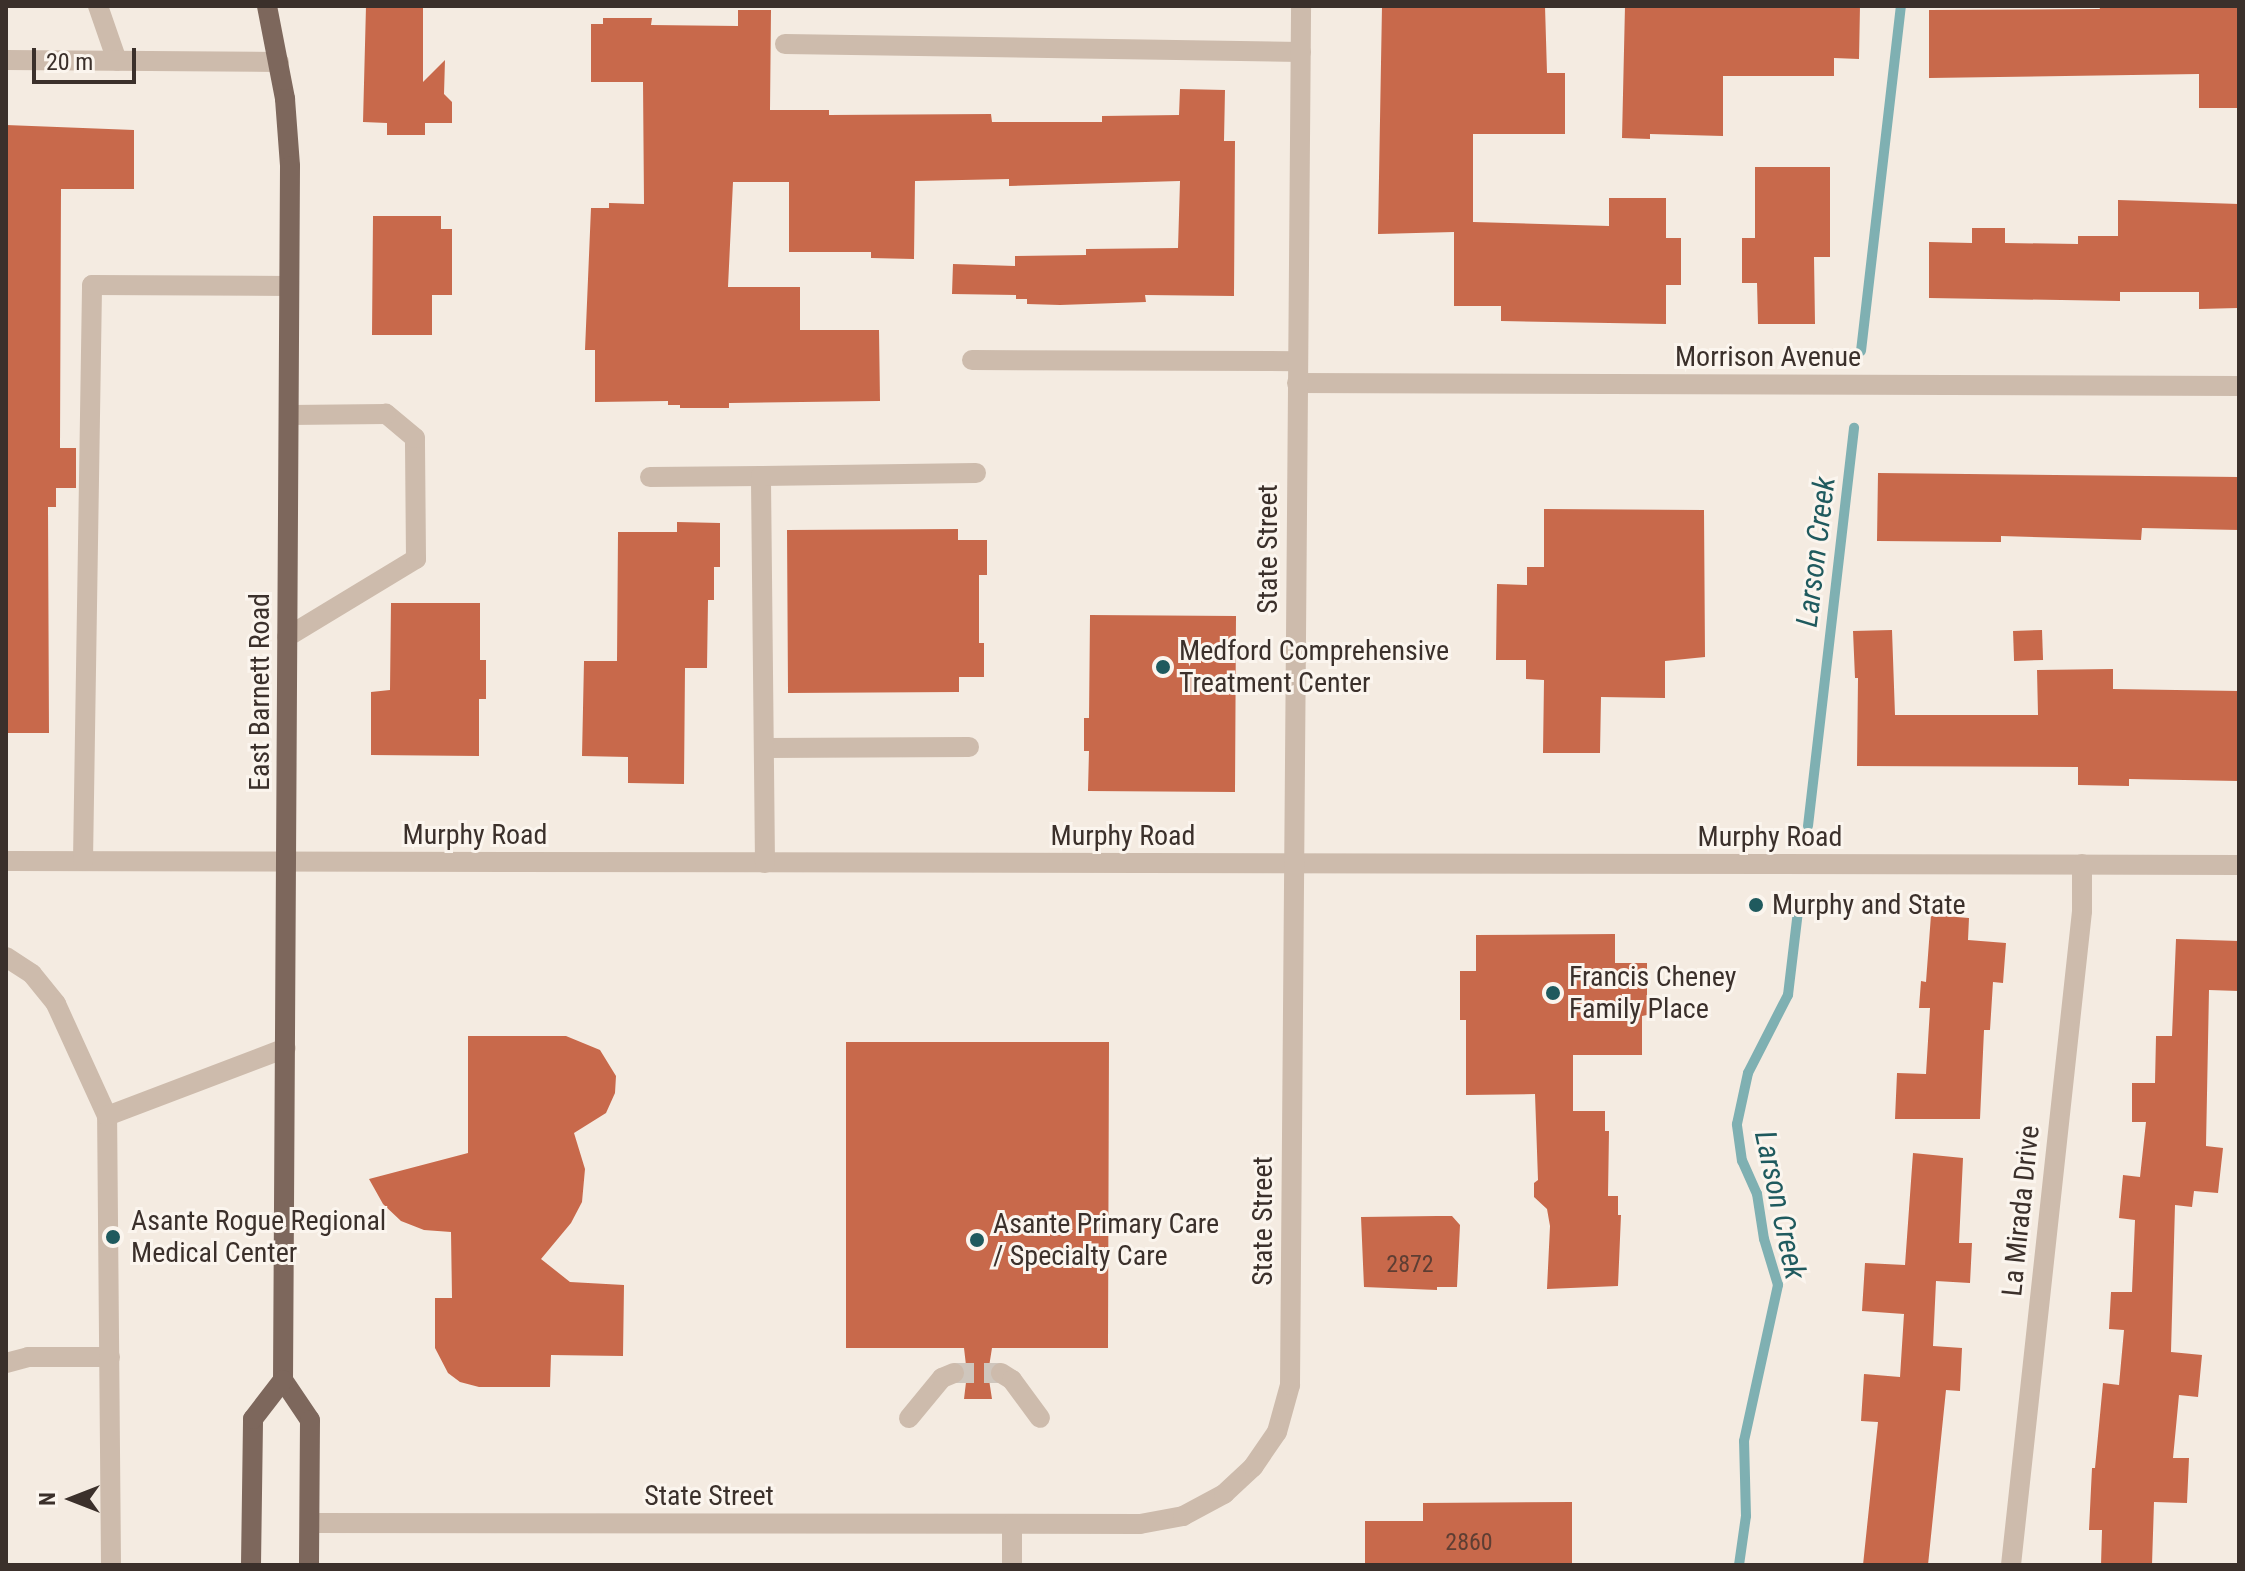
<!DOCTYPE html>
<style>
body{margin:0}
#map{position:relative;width:2245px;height:1571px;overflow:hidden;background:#f4ebe1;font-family:"Roboto Condensed",sans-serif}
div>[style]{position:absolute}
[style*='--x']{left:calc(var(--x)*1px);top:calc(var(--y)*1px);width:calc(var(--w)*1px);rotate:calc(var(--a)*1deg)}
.stream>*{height:10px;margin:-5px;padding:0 5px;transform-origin:5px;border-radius:5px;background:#7fb0b2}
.building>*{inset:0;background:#c8694b;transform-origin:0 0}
.minor-tunnel>*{height:20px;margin-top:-10px;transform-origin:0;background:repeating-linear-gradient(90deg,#cfc6bd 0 20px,transparent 0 30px)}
.minor>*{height:20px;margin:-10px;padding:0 10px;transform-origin:10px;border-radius:10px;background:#cdbbac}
.major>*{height:20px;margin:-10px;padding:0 10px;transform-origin:10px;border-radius:10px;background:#7d675c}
.dots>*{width:22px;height:22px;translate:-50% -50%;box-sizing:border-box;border:4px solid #fbf5ee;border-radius:50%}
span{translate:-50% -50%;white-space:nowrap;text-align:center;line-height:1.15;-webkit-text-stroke:6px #fbf5ee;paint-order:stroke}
.number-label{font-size:24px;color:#5e3e33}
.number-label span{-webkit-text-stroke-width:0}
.street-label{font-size:28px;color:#3b302b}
.poi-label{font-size:28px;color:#3b302b}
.left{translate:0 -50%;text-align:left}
.water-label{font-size:30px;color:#1f5a5e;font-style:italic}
.frame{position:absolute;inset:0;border:8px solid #3b302b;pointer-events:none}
.north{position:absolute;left:32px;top:1459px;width:80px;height:80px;-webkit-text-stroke:6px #fbf5ee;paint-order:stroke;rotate:270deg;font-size:22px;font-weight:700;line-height:32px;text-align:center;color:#3b302b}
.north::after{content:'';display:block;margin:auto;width:28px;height:36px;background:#3b302b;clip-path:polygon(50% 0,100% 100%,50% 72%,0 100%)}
.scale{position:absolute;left:32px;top:48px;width:104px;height:36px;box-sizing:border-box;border:4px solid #3b302b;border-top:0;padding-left:10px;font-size:24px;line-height:28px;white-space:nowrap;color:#3b302b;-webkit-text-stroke:6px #fbf5ee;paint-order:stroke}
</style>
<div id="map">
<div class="stream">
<i style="--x:1861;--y:351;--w:347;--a:-83.4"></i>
<i style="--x:1808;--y:826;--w:401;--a:-83.4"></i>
<i style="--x:1739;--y:1565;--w:49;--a:-81.9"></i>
<i style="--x:1746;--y:1516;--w:75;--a:-91.5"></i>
<i style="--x:1744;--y:1441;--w:160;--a:-77.7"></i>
<i style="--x:1778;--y:1285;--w:48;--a:-106.9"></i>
<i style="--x:1764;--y:1239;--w:46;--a:-98.8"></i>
<i style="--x:1757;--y:1194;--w:36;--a:-114"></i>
<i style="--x:1742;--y:1161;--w:37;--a:-98"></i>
<i style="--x:1737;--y:1124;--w:52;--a:-77.8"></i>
<i style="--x:1748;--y:1073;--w:88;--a:-62.9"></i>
<i style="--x:1788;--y:995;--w:85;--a:-83.2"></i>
</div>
<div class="building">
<i style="clip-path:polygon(366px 6px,423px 6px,423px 82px,445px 60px,444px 94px,452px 102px,452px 123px,425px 123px,425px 135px,387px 135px,387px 123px,363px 122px)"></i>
<i style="clip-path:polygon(1382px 6px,1545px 6px,1547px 73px,1565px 73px,1565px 134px,1473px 134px,1473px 222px,1609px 226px,1609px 198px,1666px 198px,1666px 238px,1681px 238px,1681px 285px,1666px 285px,1666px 324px,1501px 321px,1501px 306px,1454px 306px,1454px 232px,1378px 234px)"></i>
<i style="clip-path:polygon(1625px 6px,1860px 6px,1859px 59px,1834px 58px,1834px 76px,1723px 76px,1723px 136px,1650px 134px,1650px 139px,1622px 138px)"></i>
<i style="clip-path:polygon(2099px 6px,2239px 6px,2239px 108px,2199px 108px,2199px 74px,1929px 78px,1929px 10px,2100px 9px)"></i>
<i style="clip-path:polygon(738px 10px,771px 10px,770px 110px,829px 110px,829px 115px,991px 114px,992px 122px,1102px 122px,1102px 116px,1179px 115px,1180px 89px,1225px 90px,1224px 141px,1235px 141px,1234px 296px,1145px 295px,1146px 302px,1060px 305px,1027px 304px,1027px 299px,1016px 299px,1016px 295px,952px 294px,953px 264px,1015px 266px,1015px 256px,1086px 255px,1086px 249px,1178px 248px,1180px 181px,1009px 186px,1009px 179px,915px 181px,914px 259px,871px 258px,871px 252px,789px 252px,789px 182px,733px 182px,728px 287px,800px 287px,800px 330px,879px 330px,880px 401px,729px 403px,729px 408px,680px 408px,680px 405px,668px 405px,668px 401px,595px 402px,595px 350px,585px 350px,591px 208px,609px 208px,609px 203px,644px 204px,643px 82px,591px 82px,591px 24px,603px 24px,603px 18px,652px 18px,651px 25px,738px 26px)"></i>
<i style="clip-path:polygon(6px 125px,134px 130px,134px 189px,61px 189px,60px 448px,76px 448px,76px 488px,56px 488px,56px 507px,48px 507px,49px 733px,6px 733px)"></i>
<i style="clip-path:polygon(1755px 167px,1830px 167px,1830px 257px,1814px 257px,1815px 324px,1758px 324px,1757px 283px,1742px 283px,1742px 238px,1755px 238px)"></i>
<i style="clip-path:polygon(2118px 200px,2239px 204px,2238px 308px,2199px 309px,2199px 292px,2120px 292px,2120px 301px,1929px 298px,1929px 242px,1972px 243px,1972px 228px,2005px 228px,2005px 243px,2078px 244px,2078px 236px,2118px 236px)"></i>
<i style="clip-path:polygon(373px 216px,441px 216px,441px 229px,452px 229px,452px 295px,432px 295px,432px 335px,372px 335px)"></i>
<i style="clip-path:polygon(1878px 473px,2239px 477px,2239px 530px,2142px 528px,2141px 540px,2001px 536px,2001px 542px,1877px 541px)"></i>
<i style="clip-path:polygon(1544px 509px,1704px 510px,1705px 657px,1665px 661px,1665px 698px,1601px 697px,1600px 753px,1543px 753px,1544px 680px,1526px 679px,1526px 660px,1496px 660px,1497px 584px,1527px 585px,1527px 567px,1544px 567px)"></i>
<i style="clip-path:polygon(677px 522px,720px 523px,720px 567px,714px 567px,714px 600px,708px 600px,707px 668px,685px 668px,684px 784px,628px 783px,628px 757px,582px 756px,584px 661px,617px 661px,618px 532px,677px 532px)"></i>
<i style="clip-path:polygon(958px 529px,958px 540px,987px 540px,987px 575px,979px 575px,979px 643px,984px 643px,984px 677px,959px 677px,959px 692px,788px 693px,787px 530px)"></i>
<i style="clip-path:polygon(391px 603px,480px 603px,480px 660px,486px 660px,486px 699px,479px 699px,479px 756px,371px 755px,371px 692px,390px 690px)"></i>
<i style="clip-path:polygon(1090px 615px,1236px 616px,1235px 792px,1088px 791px,1089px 751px,1084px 751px,1084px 718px,1089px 718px)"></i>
<i style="clip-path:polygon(1892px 630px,1895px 715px,2038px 715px,2037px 670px,2113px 669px,2113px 689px,2239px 691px,2239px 781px,2129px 779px,2129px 786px,2078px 785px,2078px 767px,1857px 766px,1858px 678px,1855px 678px,1853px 631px)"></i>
<i style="left:2042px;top:630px;width:30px;height:29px;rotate:88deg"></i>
<i style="clip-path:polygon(1931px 915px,1969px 918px,1968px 940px,2006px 943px,2003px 983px,1993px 982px,1990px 1030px,1984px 1030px,1980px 1119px,1895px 1119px,1897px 1073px,1926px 1074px,1930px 1008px,1919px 1008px,1921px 981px,1926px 982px)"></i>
<i style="clip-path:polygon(1615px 934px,1615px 963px,1647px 963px,1647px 1015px,1642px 1016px,1642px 1055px,1573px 1055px,1573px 1111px,1605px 1111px,1605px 1131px,1609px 1131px,1608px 1196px,1618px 1196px,1618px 1215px,1621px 1215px,1618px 1286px,1547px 1289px,1550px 1226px,1547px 1209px,1534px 1197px,1534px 1183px,1538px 1180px,1535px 1094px,1466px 1095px,1466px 1020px,1460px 1020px,1460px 971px,1476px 971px,1476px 935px)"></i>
<i style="clip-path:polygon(2176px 939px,2239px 941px,2239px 991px,2209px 990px,2206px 1146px,2223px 1148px,2218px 1193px,2194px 1191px,2192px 1207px,2175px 1205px,2171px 1352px,2202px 1355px,2198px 1397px,2179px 1395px,2173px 1458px,2189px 1458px,2187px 1503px,2154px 1502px,2152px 1565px,2101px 1565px,2102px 1530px,2089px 1530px,2092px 1468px,2095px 1468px,2103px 1383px,2119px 1385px,2124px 1330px,2109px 1329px,2111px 1292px,2132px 1292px,2135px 1220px,2119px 1218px,2123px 1175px,2140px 1177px,2146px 1122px,2132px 1122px,2132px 1083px,2155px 1083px,2156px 1036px,2172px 1036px)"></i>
<i style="clip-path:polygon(468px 1036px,566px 1036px,600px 1050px,616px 1076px,615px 1093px,606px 1113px,574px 1133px,585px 1169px,582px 1202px,571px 1223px,541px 1259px,570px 1282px,624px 1285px,623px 1356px,551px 1355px,550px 1387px,479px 1387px,460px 1382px,448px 1373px,435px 1348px,435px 1298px,452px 1298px,451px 1232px,424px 1230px,401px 1221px,383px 1204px,369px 1179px,468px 1153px)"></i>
<i style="clip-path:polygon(846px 1042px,1109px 1042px,1108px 1348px,992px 1348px,988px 1373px,992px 1399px,964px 1399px,967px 1374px,964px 1348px,846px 1348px)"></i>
<i style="clip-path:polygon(1913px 1153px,1963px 1158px,1959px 1243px,1972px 1243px,1970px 1283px,1936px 1281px,1933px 1346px,1962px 1348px,1960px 1391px,1946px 1390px,1928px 1565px,1863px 1565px,1878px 1422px,1861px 1421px,1864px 1374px,1900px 1377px,1904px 1314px,1862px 1311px,1865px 1263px,1905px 1265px)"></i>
<i style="clip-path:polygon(1437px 1216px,1452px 1216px,1460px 1225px,1457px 1287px,1437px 1287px,1437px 1290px,1364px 1287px,1361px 1217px)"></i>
<i style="clip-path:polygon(1572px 1502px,1572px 1565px,1365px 1565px,1365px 1521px,1423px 1521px,1423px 1503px)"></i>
</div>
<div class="minor-tunnel">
<i style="--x:954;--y:1373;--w:47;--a:0"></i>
</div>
<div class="minor">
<i style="--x:98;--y:6;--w:58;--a:70.9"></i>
<i style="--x:785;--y:44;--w:516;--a:0.89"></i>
<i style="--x:6;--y:60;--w:273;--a:0.4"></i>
<i style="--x:972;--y:360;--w:325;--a:0.2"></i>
<i style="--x:1297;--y:383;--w:942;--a:0.18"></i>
<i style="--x:650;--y:477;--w:111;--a:-0.5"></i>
<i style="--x:287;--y:637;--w:151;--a:-31.2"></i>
<i style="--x:416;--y:559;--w:121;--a:-90.5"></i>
<i style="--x:415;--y:438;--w:38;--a:-140"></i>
<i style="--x:386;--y:414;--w:96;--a:179.4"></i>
<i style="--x:767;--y:748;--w:202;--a:-0.3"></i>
<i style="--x:6;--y:861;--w:2233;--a:0.1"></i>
<i style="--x:83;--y:861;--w:576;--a:-89.1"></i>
<i style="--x:92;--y:285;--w:197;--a:0.3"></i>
<i style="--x:765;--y:863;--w:387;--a:-90.6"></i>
<i style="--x:761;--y:476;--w:215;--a:-0.8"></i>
<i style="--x:6;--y:957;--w:31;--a:33"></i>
<i style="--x:32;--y:974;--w:38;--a:51"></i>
<i style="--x:56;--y:1004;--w:123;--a:65.5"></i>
<i style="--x:6;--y:1363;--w:23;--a:-15"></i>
<i style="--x:28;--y:1357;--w:82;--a:0"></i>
<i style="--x:1001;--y:1373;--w:13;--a:32"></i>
<i style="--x:1012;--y:1380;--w:47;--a:53.6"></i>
<i style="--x:909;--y:1418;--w:52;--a:-50.5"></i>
<i style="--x:942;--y:1378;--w:13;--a:-23"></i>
<i style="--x:310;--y:1523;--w:830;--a:0.07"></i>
<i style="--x:1140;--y:1524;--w:44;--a:-10.5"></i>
<i style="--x:1183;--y:1516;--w:47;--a:-28.2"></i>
<i style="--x:1224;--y:1494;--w:40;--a:-43"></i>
<i style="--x:1253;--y:1467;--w:42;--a:-55.6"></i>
<i style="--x:1277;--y:1432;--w:49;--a:-74.5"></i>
<i style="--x:1290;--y:1385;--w:1379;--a:-89.54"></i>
<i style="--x:1012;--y:1524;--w:41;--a:90"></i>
<i style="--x:111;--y:1565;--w:449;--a:-90.5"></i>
<i style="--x:107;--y:1116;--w:191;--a:-20.8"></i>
<i style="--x:2011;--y:1565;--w:658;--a:-83.8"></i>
<i style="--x:2082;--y:911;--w:47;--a:-90"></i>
</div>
<div class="major">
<i style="--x:267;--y:6;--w:95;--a:79"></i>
<i style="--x:285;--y:99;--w:67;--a:85.7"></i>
<i style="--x:290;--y:166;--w:1214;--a:90.33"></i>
<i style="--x:283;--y:1380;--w:48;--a:56"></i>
<i style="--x:310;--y:1420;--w:145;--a:90.4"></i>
<i style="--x:251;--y:1565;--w:146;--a:-89.2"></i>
<i style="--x:253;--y:1419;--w:49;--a:-52.4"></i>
</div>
<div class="dots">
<i style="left:1163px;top:667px;background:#1f5a5e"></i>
<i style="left:1756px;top:905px;background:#1f5a5e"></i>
<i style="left:1553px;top:993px;background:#1f5a5e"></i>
<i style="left:113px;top:1237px;background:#1f5a5e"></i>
<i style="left:977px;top:1240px;background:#1f5a5e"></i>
</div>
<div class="number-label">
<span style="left:1410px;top:1265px">2872</span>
<span style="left:1469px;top:1543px">2860</span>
</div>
<div class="street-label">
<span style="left:1768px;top:357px">Morrison Avenue</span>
<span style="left:1268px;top:549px;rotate:-90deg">State Street</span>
<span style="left:260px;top:692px;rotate:-90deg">East Barnett Road</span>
<span style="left:475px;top:835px">Murphy Road</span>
<span style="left:1123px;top:836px">Murphy Road</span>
<span style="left:1770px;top:837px">Murphy Road</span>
<span style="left:2021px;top:1211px;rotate:-84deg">La Mirada Drive</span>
<span style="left:1263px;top:1221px;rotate:-90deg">State Street</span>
<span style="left:709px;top:1496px">State Street</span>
</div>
<div class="poi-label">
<span class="left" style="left:1179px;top:667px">Medford Comprehensive<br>Treatment Center</span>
<span class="left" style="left:1772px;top:905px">Murphy and State</span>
<span class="left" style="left:1569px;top:993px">Francis Cheney<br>Family Place</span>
<span class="left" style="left:131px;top:1237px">Asante Rogue Regional<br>Medical Center</span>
<span class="left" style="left:993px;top:1240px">Asante Primary Care<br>/ Specialty Care</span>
</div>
<div class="water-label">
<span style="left:1816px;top:552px;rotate:-83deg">Larson Creek</span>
<span style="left:1780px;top:1205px;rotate:78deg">Larson Creek</span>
</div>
<div class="frame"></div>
<div class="north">N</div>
<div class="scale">20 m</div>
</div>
